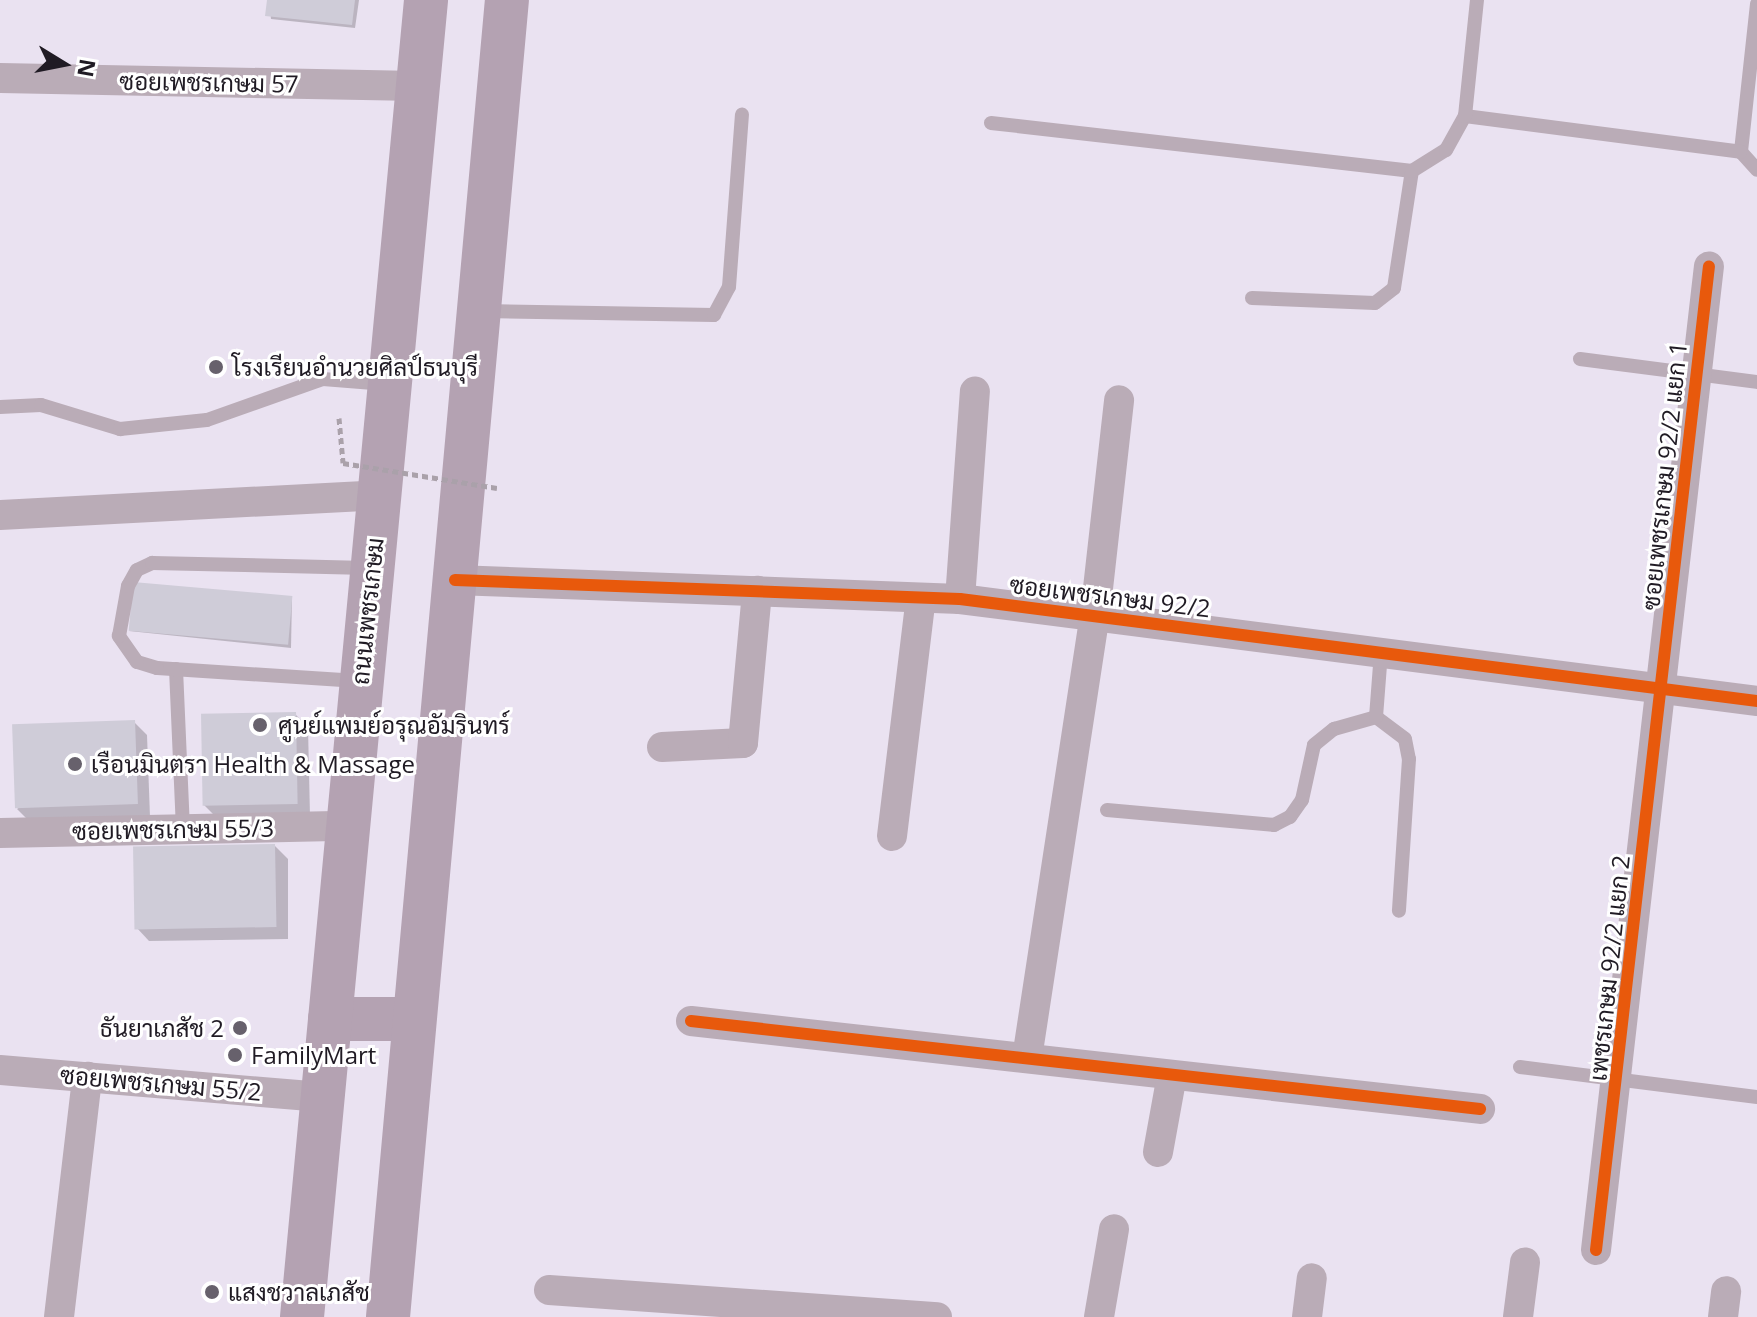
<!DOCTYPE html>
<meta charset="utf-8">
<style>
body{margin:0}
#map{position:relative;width:1757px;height:1317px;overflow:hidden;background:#eae2f1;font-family:"Open Sans",Sarabun,sans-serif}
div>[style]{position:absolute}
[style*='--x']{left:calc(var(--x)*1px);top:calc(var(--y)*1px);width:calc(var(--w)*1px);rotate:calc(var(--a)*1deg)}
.shadow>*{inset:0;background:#0003}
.building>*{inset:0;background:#cfccd8;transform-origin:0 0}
.path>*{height:5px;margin-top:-2.5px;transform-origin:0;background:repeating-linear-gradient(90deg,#aaa1aa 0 6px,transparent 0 10px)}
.service>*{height:14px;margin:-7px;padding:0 7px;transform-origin:7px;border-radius:7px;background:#baacb7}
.minor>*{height:30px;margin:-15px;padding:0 15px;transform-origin:15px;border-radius:15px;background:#baacb7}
.primary>*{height:44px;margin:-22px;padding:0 22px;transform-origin:22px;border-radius:22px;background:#b4a2b2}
.path-bridge>*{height:5px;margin-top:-2.5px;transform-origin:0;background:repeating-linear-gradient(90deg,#aaa1aa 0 6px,transparent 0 10px)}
.cycleway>*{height:12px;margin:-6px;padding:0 6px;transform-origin:6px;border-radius:6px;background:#e8590c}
.dots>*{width:22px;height:22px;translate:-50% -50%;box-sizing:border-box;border:4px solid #fff;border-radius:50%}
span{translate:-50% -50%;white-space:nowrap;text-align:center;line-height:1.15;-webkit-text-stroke:6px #fff;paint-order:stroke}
.street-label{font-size:24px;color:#201b24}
.poi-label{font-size:24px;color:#201b24}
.left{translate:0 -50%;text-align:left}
.right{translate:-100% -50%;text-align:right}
.north{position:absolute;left:24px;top:24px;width:80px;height:80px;-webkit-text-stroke:6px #fff;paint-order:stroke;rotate:100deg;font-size:22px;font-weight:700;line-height:32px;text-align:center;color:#201b24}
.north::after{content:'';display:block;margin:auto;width:28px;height:36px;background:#201b24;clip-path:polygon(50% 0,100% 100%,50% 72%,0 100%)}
</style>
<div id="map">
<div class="shadow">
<i style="clip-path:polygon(269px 0,359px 0,355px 28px,271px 19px)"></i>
<i style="clip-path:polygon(292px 598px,291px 648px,129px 631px)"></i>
<i style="clip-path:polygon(295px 714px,308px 727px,310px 816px,217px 818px,204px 805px)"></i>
<i style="clip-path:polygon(134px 722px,147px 735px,150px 817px,30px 822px,17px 809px)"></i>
<i style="clip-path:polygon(275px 846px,288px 859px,288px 939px,149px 941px,136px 927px)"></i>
</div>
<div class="building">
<i style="clip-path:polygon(267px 0,355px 0,352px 25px,265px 16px)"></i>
<i style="left:133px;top:582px;width:160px;height:49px;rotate:5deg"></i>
<i style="left:296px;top:712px;width:92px;height:95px;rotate:89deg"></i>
<i style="left:135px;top:720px;width:84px;height:123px;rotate:88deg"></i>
<i style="left:275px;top:844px;width:83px;height:142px;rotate:89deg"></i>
</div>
<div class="path">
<i style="--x:339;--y:418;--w:45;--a:84.9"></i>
</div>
<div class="service">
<i style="--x:1757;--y:4;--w:149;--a:96.2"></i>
<i style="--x:1741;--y:152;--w:24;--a:48"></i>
<i style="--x:1465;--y:116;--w:278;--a:7.4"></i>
<i style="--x:991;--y:123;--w:424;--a:6.5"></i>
<i style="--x:1252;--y:298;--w:123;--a:2.3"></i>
<i style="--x:1375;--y:303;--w:24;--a:-38"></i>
<i style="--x:1394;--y:288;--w:118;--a:-81.3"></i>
<i style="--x:1412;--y:171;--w:40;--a:-32"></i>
<i style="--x:1446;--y:150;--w:39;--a:-61"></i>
<i style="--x:1465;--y:116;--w:117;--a:-84.1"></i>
<i style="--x:484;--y:311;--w:230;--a:1"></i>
<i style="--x:714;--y:315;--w:32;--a:-62"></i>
<i style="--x:729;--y:287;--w:173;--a:-85.7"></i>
<i style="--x:1580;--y:359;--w:178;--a:7.4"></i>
<i style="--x:0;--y:407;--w:41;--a:-2.8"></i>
<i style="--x:41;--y:405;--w:83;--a:16.9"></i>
<i style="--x:120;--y:429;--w:87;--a:-5.9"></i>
<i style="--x:207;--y:420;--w:123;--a:-19.5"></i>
<i style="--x:323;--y:379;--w:63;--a:4.5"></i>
<i style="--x:176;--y:669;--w:159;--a:87.5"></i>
<i style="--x:358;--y:681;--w:201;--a:-176.3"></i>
<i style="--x:157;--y:668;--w:21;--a:-163"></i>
<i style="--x:137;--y:662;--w:32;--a:-125"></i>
<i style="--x:119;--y:636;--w:51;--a:-79.8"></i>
<i style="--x:128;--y:586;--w:18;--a:-61"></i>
<i style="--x:137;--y:570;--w:17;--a:-25"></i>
<i style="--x:152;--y:563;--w:215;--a:1.3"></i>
<i style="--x:1376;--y:717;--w:36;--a:37"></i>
<i style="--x:1405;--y:739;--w:20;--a:79"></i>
<i style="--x:1409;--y:759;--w:152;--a:93.8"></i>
<i style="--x:1107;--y:810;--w:168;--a:5.1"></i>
<i style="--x:1274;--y:825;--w:18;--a:-27"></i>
<i style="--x:1290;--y:817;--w:21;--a:-55"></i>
<i style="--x:1302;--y:800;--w:56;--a:-77.7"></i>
<i style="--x:1314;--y:745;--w:26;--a:-39"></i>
<i style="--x:1334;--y:729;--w:44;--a:-15.9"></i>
<i style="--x:1376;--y:717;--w:65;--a:-85.6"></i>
<i style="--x:1520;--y:1067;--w:239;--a:7.2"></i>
</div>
<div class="minor">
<i style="--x:0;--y:78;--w:417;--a:1.1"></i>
<i style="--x:0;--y:515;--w:379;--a:-3"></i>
<i style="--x:455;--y:580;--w:505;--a:2.15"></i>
<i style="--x:960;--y:599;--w:804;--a:7.29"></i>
<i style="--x:960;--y:599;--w:208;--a:-85.9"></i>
<i style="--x:662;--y:747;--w:81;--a:-2.8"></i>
<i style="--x:743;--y:743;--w:153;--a:-84.7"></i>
<i style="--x:0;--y:833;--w:347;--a:-1.2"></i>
<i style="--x:892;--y:836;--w:235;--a:-83.1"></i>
<i style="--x:691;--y:1021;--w:794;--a:6.36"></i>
<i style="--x:1027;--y:1058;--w:448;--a:-81.3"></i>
<i style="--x:1095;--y:615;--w:216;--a:-83.6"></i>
<i style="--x:0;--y:1070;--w:323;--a:4.8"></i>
<i style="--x:1158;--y:1152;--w:78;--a:-79.7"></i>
<i style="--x:1596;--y:1250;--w:990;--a:-83.45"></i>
<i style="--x:549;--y:1290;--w:389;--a:4"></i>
<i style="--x:59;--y:1317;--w:242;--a:-83.3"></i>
<i style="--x:1099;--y:1317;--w:89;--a:-80.3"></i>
<i style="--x:1307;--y:1317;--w:39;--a:-83"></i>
<i style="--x:1518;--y:1317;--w:55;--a:-82.7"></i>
<i style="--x:1723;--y:1317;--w:26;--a:-83"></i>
</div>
<div class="primary">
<i style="--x:330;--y:1019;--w:83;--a:0"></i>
<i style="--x:302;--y:1317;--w:1323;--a:-84.62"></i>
<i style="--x:388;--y:1317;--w:1322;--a:-84.84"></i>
</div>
<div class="path-bridge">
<i style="--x:343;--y:463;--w:156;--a:9.2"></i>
</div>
<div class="cycleway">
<i style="--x:455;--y:580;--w:505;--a:2.15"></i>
<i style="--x:960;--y:599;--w:804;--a:7.29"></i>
<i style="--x:691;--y:1021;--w:794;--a:6.36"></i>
<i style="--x:1596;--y:1250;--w:990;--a:-83.45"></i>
</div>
<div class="dots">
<i style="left:216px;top:367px;background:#67616c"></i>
<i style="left:260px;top:725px;background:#67616c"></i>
<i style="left:75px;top:764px;background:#67616c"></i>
<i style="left:240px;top:1028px;background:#67616c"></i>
<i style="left:235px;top:1055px;background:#67616c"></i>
<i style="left:212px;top:1292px;background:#67616c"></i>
</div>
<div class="street-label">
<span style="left:209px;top:82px;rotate:1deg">ซอยเพชรเกษม 57</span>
<span style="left:1664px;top:476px;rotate:-84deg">ซอยเพชรเกษม 92/2 แยก 1</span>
<span style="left:1110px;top:596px;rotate:7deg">ซอยเพชรเกษม 92/2</span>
<span style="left:367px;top:611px;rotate:-84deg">ถนนเพชรเกษม</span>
<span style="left:173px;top:829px;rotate:-1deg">ซอยเพชรเกษม 55/3</span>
<span style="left:1609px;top:968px;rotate:-84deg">เพชรเกษม 92/2 แยก 2</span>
<span style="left:161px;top:1083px;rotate:5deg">ซอยเพชรเกษม 55/2</span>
</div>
<div class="poi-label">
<span class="left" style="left:232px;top:367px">โรงเรียนอำนวยศิลป์ธนบุรี</span>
<span class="left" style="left:278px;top:725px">ศูนย์แพมย์อรุณอัมรินทร์</span>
<span class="left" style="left:91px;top:764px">เรือนมินตรา Health &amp; Massage</span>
<span class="right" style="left:224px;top:1028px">ธันยาเภสัช 2</span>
<span class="left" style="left:251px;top:1055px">FamilyMart</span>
<span class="left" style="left:228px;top:1292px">แสงชวาลเภสัช</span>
</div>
<div class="north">N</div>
</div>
